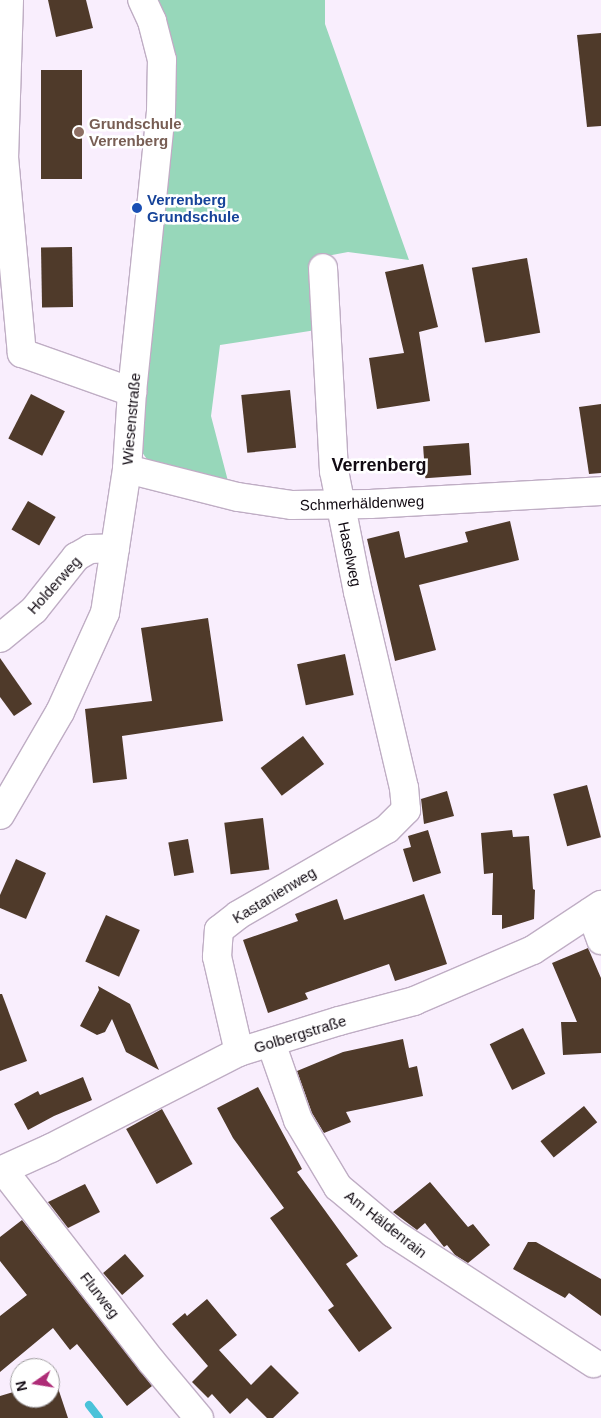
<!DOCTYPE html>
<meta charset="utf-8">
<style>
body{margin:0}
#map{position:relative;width:601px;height:1418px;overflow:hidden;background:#f9eefd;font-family:Helvetica,sans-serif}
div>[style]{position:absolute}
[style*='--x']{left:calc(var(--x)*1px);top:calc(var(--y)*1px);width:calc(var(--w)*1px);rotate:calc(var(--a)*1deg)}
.green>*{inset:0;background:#97d7ba}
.stream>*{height:8px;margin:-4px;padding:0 4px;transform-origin:4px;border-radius:4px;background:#4ac2d9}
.building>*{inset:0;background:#4f3a2a;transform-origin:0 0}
.roads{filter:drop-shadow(1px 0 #bfadc4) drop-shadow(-1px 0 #bfadc4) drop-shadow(0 1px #bfadc4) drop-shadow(0 -1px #bfadc4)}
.street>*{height:28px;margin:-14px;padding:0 14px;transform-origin:14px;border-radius:14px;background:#fff}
.dots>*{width:14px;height:14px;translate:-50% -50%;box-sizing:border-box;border:2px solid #fff;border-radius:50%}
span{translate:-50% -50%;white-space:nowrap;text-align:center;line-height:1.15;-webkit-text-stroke:5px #fff;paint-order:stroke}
.education-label{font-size:15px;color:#785e54;font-weight:700}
.left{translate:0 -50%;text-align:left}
.transit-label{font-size:15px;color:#164399;font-weight:700}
.street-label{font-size:15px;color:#110a12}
.quarter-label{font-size:18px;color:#110a12;font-weight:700}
.north{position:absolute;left:10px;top:1358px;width:50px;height:50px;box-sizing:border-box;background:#fff;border:1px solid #a09da0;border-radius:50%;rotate:257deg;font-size:14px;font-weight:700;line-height:20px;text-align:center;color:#110a12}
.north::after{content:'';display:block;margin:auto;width:18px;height:22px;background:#ae2c77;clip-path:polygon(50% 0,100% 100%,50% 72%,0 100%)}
</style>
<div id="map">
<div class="green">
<i style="clip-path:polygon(155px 0,325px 0,325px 24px,409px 260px,348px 252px,311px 259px,316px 330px,220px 345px,211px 416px,229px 485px,151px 465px,137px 445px,157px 286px,177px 58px)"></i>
</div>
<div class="stream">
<i style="--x:89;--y:1405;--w:16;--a:52"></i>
</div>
<div class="building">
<i style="clip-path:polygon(48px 0,86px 0,93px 28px,56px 37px)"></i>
<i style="clip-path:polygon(601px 33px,601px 126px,587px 127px,577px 35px)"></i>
<i style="left:41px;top:70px;width:41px;height:109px"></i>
<i style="left:72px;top:247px;width:60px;height:31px;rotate:89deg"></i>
<i style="left:527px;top:258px;width:76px;height:56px;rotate:80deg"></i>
<i style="clip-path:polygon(423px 264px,438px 327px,419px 332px,430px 401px,377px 409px,369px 358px,404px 353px,385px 272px)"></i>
<i style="left:290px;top:390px;width:58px;height:49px;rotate:84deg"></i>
<i style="left:31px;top:394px;width:38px;height:50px;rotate:27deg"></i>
<i style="clip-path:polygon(601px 404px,601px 473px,589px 474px,579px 407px)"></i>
<i style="left:469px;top:443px;width:32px;height:46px;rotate:86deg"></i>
<i style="left:28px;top:501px;width:32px;height:33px;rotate:30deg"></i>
<i style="clip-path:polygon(510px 521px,519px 560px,419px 585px,436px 650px,395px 661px,367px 539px,399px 531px,405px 558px,468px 542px,465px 532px)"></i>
<i style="clip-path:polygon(208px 618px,223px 721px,122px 736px,127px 779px,93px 783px,85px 709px,152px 701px,141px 628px)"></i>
<i style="left:345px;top:654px;width:42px;height:49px;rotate:78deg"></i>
<i style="clip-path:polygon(0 658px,32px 704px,14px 716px,0 697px)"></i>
<i style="left:303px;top:736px;width:35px;height:53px;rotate:53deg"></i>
<i style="left:587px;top:785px;width:54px;height:35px;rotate:75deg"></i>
<i style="clip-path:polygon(447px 791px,454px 816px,424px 824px,421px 799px)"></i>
<i style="left:263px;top:818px;width:52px;height:39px;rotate:83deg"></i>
<i style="clip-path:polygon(428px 830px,441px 873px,413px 882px,403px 849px,411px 847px,408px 836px)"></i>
<i style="clip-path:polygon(512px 830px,513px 837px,529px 836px,533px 889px,535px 890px,534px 919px,502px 929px,502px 915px,492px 915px,493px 873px,484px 874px,481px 833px)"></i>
<i style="left:188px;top:839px;width:34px;height:20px;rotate:80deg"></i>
<i style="clip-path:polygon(16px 859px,46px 873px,26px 919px,0 908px,0 895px)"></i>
<i style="clip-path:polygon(424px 894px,447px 964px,395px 981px,389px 964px,305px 993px,308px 999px,268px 1013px,243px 940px,298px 921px,295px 914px,337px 899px,344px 920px)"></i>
<i style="left:106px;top:915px;width:37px;height:51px;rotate:24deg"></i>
<i style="clip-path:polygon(588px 948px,601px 978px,601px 1053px,563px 1055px,561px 1022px,577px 1022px,552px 963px)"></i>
<i style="clip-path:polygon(98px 986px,130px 1004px,159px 1070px,126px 1052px,112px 1019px,105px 1032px,97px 1035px,80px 1026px,99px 990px)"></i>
<i style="clip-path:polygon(0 994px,2px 994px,27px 1061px,0 1071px)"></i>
<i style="left:523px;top:1028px;width:51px;height:37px;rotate:64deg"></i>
<i style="clip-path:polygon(403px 1039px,409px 1068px,417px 1066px,423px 1096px,346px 1112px,351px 1122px,324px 1133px,312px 1113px,297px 1071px,343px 1052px)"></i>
<i style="clip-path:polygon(83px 1077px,92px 1100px,54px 1116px,28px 1130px,14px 1104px,38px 1091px,40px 1095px)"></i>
<i style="clip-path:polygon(258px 1087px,302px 1169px,297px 1172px,358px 1256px,346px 1264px,392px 1328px,359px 1352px,328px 1310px,334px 1306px,270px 1218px,284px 1208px,233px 1138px,217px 1108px)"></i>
<i style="left:584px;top:1106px;width:21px;height:56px;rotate:51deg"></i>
<i style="left:162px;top:1109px;width:63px;height:41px;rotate:61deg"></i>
<i style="clip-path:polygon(430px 1182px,468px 1227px,473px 1224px,490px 1245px,468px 1263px,455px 1255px,447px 1245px,444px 1247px,425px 1223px,417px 1230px,393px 1212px)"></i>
<i style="clip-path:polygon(85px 1184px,100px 1212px,68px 1228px,48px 1202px)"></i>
<i style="clip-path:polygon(22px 1220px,152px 1386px,127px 1406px,77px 1344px,70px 1350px,53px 1328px,0 1372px,0 1316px,27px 1295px,0 1261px,0 1237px)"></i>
<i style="clip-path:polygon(528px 1242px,536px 1242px,601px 1279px,601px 1316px,569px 1293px,565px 1298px,513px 1269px)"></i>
<i style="left:125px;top:1254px;width:29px;height:29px;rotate:49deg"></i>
<i style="clip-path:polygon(207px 1299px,237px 1335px,219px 1350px,251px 1385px,271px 1365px,299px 1393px,273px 1418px,267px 1418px,247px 1398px,230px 1414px,212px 1394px,208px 1398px,192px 1382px,208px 1366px,172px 1324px,185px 1313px,187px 1316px)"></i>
<i style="clip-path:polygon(55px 1379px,68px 1418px,0 1418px,0 1396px,20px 1390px,20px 1398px,50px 1398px,50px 1380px)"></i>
</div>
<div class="roads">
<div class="street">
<i style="--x:9;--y:0;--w:157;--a:91.8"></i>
<i style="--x:4;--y:157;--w:197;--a:84.8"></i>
<i style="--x:22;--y:353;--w:117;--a:19.5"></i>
<i style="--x:127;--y:469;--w:114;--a:14.2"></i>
<i style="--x:238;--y:497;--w:55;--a:8.4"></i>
<i style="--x:292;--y:505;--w:78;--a:-0.7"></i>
<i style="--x:370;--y:504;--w:231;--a:-3.2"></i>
<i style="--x:0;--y:638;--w:44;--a:-39.5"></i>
<i style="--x:34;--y:610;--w:68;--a:-51.6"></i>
<i style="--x:76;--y:557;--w:16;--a:-30"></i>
<i style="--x:90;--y:549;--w:25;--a:-2"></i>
<i style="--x:0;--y:815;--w:119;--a:-59.8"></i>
<i style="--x:60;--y:712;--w:109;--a:-65.6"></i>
<i style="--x:105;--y:613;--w:146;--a:-81.3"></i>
<i style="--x:127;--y:469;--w:77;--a:-86.3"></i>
<i style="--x:132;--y:392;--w:282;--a:-84.1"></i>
<i style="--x:161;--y:111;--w:51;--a:-88.9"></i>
<i style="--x:162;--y:60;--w:40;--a:-104.4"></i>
<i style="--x:152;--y:21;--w:23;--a:-115"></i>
<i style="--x:591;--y:912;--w:30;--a:70"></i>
<i style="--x:271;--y:1043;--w:82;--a:70.7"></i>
<i style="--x:298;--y:1120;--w:78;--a:59.2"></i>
<i style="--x:338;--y:1187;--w:72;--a:39.9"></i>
<i style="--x:393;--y:1233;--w:239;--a:33"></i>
<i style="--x:239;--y:1052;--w:98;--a:-103"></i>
<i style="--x:217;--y:957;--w:27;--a:-86"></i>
<i style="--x:219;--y:930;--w:24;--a:-38"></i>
<i style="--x:238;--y:915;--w:172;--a:-30"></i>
<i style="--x:387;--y:829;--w:27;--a:-45"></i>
<i style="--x:406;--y:810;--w:22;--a:-95"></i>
<i style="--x:404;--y:788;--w:201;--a:-103.2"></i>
<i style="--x:358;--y:592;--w:123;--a:-101.2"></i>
<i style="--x:334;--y:471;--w:203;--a:-93.1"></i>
<i style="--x:3;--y:1170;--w:243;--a:52.2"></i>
<i style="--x:152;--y:1362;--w:73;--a:50"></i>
<i style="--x:0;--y:1171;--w:56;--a:-24.3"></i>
<i style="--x:51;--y:1148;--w:211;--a:-27.1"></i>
<i style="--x:239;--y:1052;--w:105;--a:-17.2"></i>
<i style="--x:339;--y:1021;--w:78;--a:-14.9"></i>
<i style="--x:414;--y:1001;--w:129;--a:-23.2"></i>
<i style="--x:533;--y:950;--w:82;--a:-33.5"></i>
</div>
</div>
<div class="dots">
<i style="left:79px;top:132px;background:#8d6e63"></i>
<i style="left:137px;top:208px;background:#1a4fb4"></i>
</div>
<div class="education-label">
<span class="left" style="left:89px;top:132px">Grundschule<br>Verrenberg</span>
</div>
<div class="transit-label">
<span class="left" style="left:147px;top:208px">Verrenberg<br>Grundschule</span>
</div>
<div class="street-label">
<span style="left:131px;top:419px;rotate:-85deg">Wiesenstraße</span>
<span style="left:362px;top:503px;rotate:-2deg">Schmerhäldenweg</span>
<span style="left:350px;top:554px;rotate:78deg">Haselweg</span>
<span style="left:54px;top:585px;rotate:-48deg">Holderweg</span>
<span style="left:274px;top:895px;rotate:-31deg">Kastanienweg</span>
<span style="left:300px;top:1034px;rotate:-17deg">Golbergstraße</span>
<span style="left:386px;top:1224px;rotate:38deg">Am Häldenrain</span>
<span style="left:100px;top:1295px;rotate:52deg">Flurweg</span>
</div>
<div class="quarter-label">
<span style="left:379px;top:465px">Verrenberg</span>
</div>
<div class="north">N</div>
</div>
